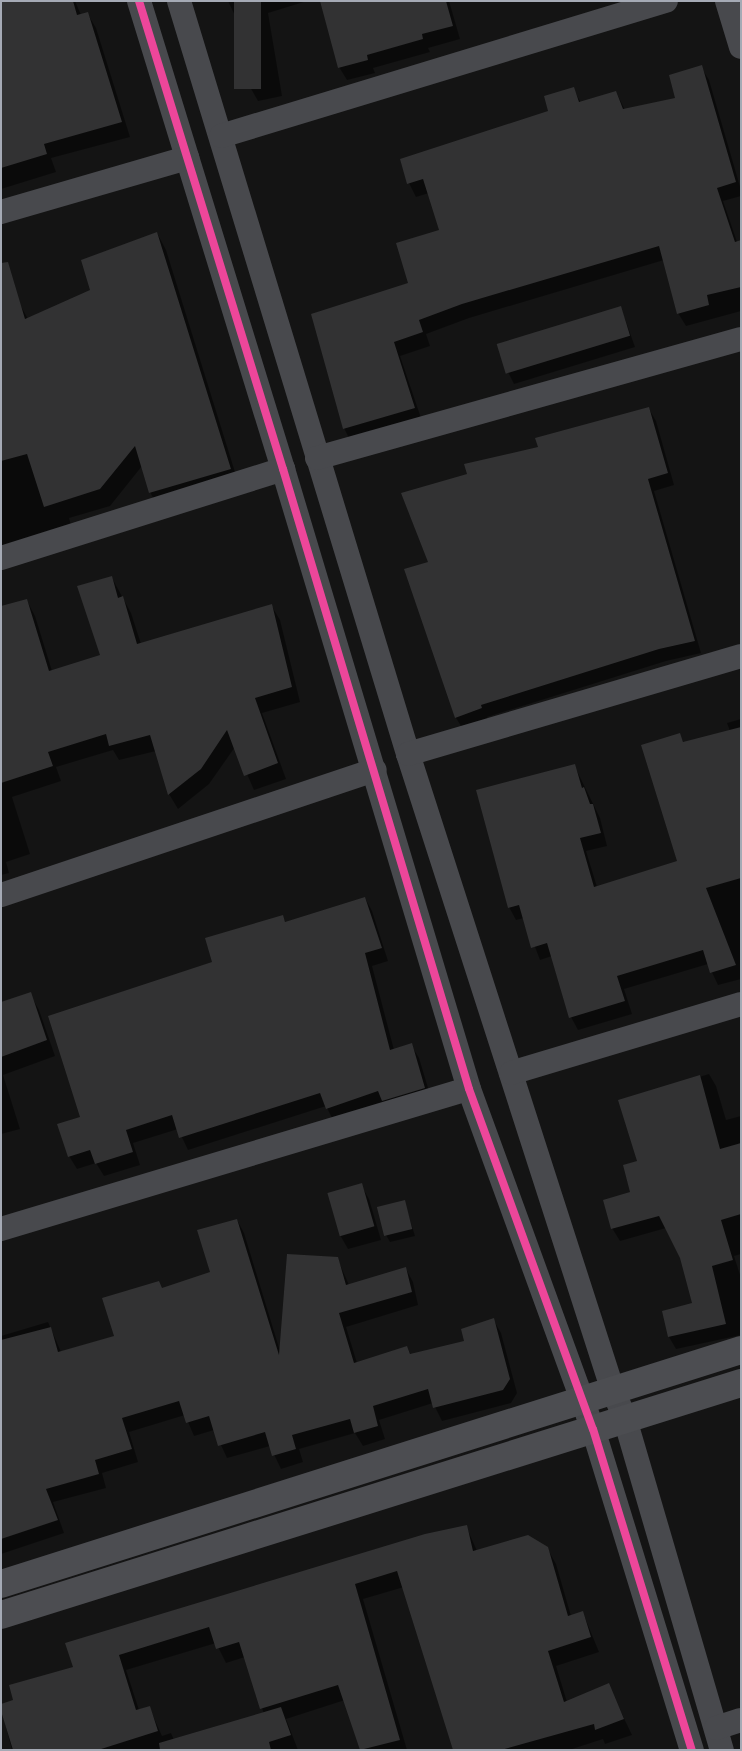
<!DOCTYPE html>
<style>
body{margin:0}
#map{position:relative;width:742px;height:1751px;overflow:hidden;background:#141414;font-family:Roboto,sans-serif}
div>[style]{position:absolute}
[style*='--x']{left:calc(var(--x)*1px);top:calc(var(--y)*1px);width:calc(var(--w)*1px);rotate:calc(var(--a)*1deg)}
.shadow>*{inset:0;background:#0007}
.building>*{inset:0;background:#323233;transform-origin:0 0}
.street>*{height:24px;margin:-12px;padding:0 12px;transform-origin:12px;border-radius:12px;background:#48494d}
.secondary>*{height:28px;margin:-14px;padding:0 14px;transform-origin:14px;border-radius:14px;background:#4c4d51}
.cycleway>*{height:8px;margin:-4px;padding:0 4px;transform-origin:4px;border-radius:4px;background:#ed469a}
span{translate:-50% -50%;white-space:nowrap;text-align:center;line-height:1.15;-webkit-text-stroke:4.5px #0e0e10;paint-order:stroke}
.frame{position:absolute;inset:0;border:2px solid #a5aab5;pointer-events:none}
</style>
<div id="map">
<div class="shadow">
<i style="clip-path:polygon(1px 1px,75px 1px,81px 15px,87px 13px,96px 28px,130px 137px,51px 158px,56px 172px,1px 189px)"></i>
<i style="clip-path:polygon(228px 1px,307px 1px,268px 13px,282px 96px,258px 101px,250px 87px,238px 22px)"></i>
<i style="clip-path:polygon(321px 1px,449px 1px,460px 39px,428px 48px,430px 52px,373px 68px,375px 73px,347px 80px,339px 67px)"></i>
<i style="clip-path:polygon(701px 67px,709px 80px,741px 190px,741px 196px,723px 201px,737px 242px,741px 242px,741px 311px,686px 326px,678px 313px,664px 260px,469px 318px,426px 334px,430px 346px,400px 356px,422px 421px,351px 442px,344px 428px,410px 284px,441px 230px,429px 193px,416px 197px,409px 183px,549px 112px,573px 88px,581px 103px,616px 92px,625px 110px,676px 99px)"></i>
<i style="clip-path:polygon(157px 233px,166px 250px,239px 485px,159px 509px,150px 492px,142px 466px,110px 506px,69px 518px,71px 525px,1px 548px,1px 308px,19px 303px,28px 319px,91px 291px)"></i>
<i style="clip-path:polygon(621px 308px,635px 347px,514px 384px,508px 372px)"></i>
<i style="clip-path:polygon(649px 409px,656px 421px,674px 485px,654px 491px,701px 653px,666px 661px,487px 717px,488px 720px,463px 729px,456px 718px,429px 563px,468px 475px)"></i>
<i style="clip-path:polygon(112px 578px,131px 613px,141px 644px,271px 605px,280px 620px,300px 702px,262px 713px,286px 779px,254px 790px,235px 747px,209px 784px,178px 809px,169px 794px,156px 751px,119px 760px,113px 750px,56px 767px,61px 781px,12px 797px,30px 854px,6px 862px,9px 873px,1px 875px,1px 607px,27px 601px,35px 616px,52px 671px,102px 656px)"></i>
<i style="clip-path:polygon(741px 719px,741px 979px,718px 985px,708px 964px,624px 989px,632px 1014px,578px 1030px,571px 1017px,552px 956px,540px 960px,524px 918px,516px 920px,509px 907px,574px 765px,600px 818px,607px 846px,586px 851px,597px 887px,678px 862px,679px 735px,684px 743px,730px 731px,727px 723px)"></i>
<i style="clip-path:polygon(365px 898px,372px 911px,388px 961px,372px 966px,394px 1050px,411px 1045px,419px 1058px,432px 1101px,334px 1122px,326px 1106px,188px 1150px,178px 1129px,133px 1143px,140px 1165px,104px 1176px,96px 1163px,77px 1169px,69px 1156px,82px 1118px,214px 963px,282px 916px,286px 923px)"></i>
<i style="clip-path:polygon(30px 994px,39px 1010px,55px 1056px,3px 1075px,20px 1129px,1px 1134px,1px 1011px)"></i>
<i style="clip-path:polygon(709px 1074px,716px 1086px,726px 1120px,741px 1116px,741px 1254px,734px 1256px,741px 1278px,741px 1335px,676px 1349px,669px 1337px,694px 1304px,681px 1258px,666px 1228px,620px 1241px,612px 1228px,631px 1193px,639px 1162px,620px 1101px)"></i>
<i style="clip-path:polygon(361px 1185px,369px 1199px,381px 1240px,348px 1249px,340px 1235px)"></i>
<i style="clip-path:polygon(404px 1201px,415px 1236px,390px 1242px,386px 1235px)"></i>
<i style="clip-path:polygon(237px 1220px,244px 1233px,280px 1351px,337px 1258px,349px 1285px,406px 1269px,413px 1282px,418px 1305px,346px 1327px,357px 1363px,407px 1347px,411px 1355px,465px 1342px,493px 1319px,501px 1333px,517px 1393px,511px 1403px,442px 1421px,433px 1403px,379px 1420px,385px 1439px,363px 1446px,355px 1433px,299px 1449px,303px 1462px,281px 1469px,270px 1446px,227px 1458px,214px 1430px,194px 1436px,185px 1415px,129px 1432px,138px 1462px,102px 1473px,106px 1488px,53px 1502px,64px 1533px,1px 1554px,1px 1336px,48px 1322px,61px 1352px,115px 1337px,162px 1289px,211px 1273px)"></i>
<i style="clip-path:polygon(evenodd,466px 1526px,477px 1551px,547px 1548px,556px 1564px,571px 1616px,583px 1613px,599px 1652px,556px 1666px,567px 1702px,608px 1685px,632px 1735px,605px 1744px,603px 1739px,569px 1750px,455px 1750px,404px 1587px,363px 1599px,407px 1750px,361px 1750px,345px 1700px,286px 1719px,298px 1750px,12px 1750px,1px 1707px,74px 1668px,466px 1526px,216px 1643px,226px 1663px,245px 1657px,264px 1714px,174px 1740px,171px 1733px,162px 1736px,149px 1707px,139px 1710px,126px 1670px,216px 1643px)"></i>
</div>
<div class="building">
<i style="clip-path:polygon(1px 1px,73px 1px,77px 15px,88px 12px,122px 122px,44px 144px,47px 154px,1px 168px)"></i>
<i style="left:234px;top:1px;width:27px;height:88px"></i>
<i style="clip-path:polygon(320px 1px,446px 1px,453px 26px,422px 34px,423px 39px,367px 55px,368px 60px,338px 68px)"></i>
<i style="clip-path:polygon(702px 65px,736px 182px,717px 188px,735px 242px,741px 240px,741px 287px,707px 295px,709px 305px,677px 314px,659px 246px,462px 304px,419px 320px,423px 332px,394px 342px,415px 408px,343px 429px,311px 314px,408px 283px,396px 243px,439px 230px,423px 179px,407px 184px,400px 159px,548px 111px,544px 96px,574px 87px,579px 102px,616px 91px,623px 109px,675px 98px,669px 75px)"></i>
<i style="clip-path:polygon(157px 232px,231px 469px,149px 493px,135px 446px,100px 489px,44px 507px,27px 454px,1px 461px,1px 263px,8px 262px,25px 319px,90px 290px,81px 260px)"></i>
<i style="left:621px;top:306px;width:31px;height:130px;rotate:73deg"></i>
<i style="clip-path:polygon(649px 407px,668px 473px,648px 479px,695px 641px,659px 649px,481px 705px,482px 708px,455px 718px,404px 569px,428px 562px,401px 493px,467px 474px,464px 464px,538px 447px,535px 438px)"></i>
<i style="clip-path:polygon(112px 576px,118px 598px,123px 596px,137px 644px,272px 604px,292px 687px,255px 698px,278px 763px,244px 776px,227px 730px,201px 769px,168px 795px,150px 735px,109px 746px,106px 734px,48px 752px,53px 766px,1px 783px,1px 606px,27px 599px,49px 671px,100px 655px,77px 586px)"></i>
<i style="clip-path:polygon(741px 727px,741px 878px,706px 888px,736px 965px,710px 973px,703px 950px,617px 976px,625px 1001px,569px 1018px,547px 943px,531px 948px,519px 905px,508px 908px,476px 790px,575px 764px,582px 788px,584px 787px,590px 804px,593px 804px,601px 833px,580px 838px,594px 887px,677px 861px,641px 745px,680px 733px,683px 742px)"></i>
<i style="clip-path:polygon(365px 897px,382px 948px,365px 953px,390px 1050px,412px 1043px,425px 1088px,382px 1101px,378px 1091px,326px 1109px,320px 1093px,179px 1138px,172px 1115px,126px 1130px,133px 1152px,95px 1164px,90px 1150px,68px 1157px,57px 1124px,80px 1117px,48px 1016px,212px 962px,205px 938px,283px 915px,285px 922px)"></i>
<i style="clip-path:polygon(31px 992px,47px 1040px,1px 1057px,1px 1002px)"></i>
<i style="clip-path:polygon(700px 1075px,720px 1149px,741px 1143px,741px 1214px,721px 1220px,733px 1260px,712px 1266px,726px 1324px,668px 1337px,662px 1311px,692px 1303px,680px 1258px,659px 1216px,611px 1229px,603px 1200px,630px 1192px,623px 1165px,637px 1161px,618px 1100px)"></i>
<i style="left:362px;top:1183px;width:45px;height:36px;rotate:74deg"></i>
<i style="left:405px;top:1200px;width:30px;height:29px;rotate:76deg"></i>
<i style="clip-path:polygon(237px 1219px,279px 1355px,287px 1254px,338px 1257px,346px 1285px,406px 1267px,412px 1292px,339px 1313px,354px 1363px,407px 1346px,410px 1354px,464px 1341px,461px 1329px,494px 1318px,510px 1379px,503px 1390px,433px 1408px,428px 1389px,373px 1406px,378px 1426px,354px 1433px,350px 1419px,292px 1435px,296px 1449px,272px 1456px,265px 1432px,218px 1446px,209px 1416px,186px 1423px,179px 1401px,122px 1418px,132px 1449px,95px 1460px,99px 1474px,46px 1489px,58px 1520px,1px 1539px,1px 1340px,51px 1327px,58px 1352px,114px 1336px,102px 1298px,159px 1281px,162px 1288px,210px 1272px,197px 1230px)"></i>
<i style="clip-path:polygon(467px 1525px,473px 1551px,528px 1535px,548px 1547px,568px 1616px,583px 1611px,591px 1637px,548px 1651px,564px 1702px,609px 1683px,624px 1719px,595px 1730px,594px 1724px,501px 1750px,453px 1750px,397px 1571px,355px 1584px,400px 1740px,360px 1750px,338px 1685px,260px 1709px,239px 1642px,216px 1649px,209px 1627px,119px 1655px,136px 1710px,150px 1706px,158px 1731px,98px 1750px,13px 1750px,1px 1711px,1px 1704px,13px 1700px,9px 1685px,73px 1667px,65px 1643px,425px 1534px)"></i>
<i style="clip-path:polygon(281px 1707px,291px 1735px,269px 1742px,271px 1750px,160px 1750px,159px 1743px)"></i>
</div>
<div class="street">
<i style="--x:139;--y:1;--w:490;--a:72.9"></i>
<i style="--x:283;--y:469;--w:647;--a:73.3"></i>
<i style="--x:469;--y:1089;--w:362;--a:70"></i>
<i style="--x:593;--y:1429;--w:336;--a:72.9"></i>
<i style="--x:179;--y:1;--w:787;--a:73.08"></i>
<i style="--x:408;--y:754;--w:666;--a:72.16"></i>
<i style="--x:612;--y:1388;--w:34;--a:67"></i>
<i style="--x:625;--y:1419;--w:345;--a:73.7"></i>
<i style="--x:727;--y:1;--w:48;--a:73.1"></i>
<i style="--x:221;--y:136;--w:465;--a:-16.9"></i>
<i style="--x:1;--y:212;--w:194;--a:-16.2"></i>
<i style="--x:317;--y:458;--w:440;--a:-15.7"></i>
<i style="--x:1;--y:558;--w:296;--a:-17.5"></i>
<i style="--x:408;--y:754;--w:347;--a:-16.4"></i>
<i style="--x:1;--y:895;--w:394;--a:-18.5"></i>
<i style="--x:511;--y:1073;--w:240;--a:-16.7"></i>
<i style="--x:1;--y:1229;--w:488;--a:-16.7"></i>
<i style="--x:716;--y:1728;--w:26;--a:-18"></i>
</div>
<div class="secondary">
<i style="--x:1;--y:1584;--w:776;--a:-17.55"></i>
<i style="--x:1;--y:1615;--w:776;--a:-17.41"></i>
</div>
<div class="cycleway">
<i style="--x:139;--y:1;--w:490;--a:72.9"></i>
<i style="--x:283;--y:469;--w:647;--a:73.3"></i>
<i style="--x:469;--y:1089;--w:362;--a:70"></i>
<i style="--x:593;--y:1429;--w:336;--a:72.9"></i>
</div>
<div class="frame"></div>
</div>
